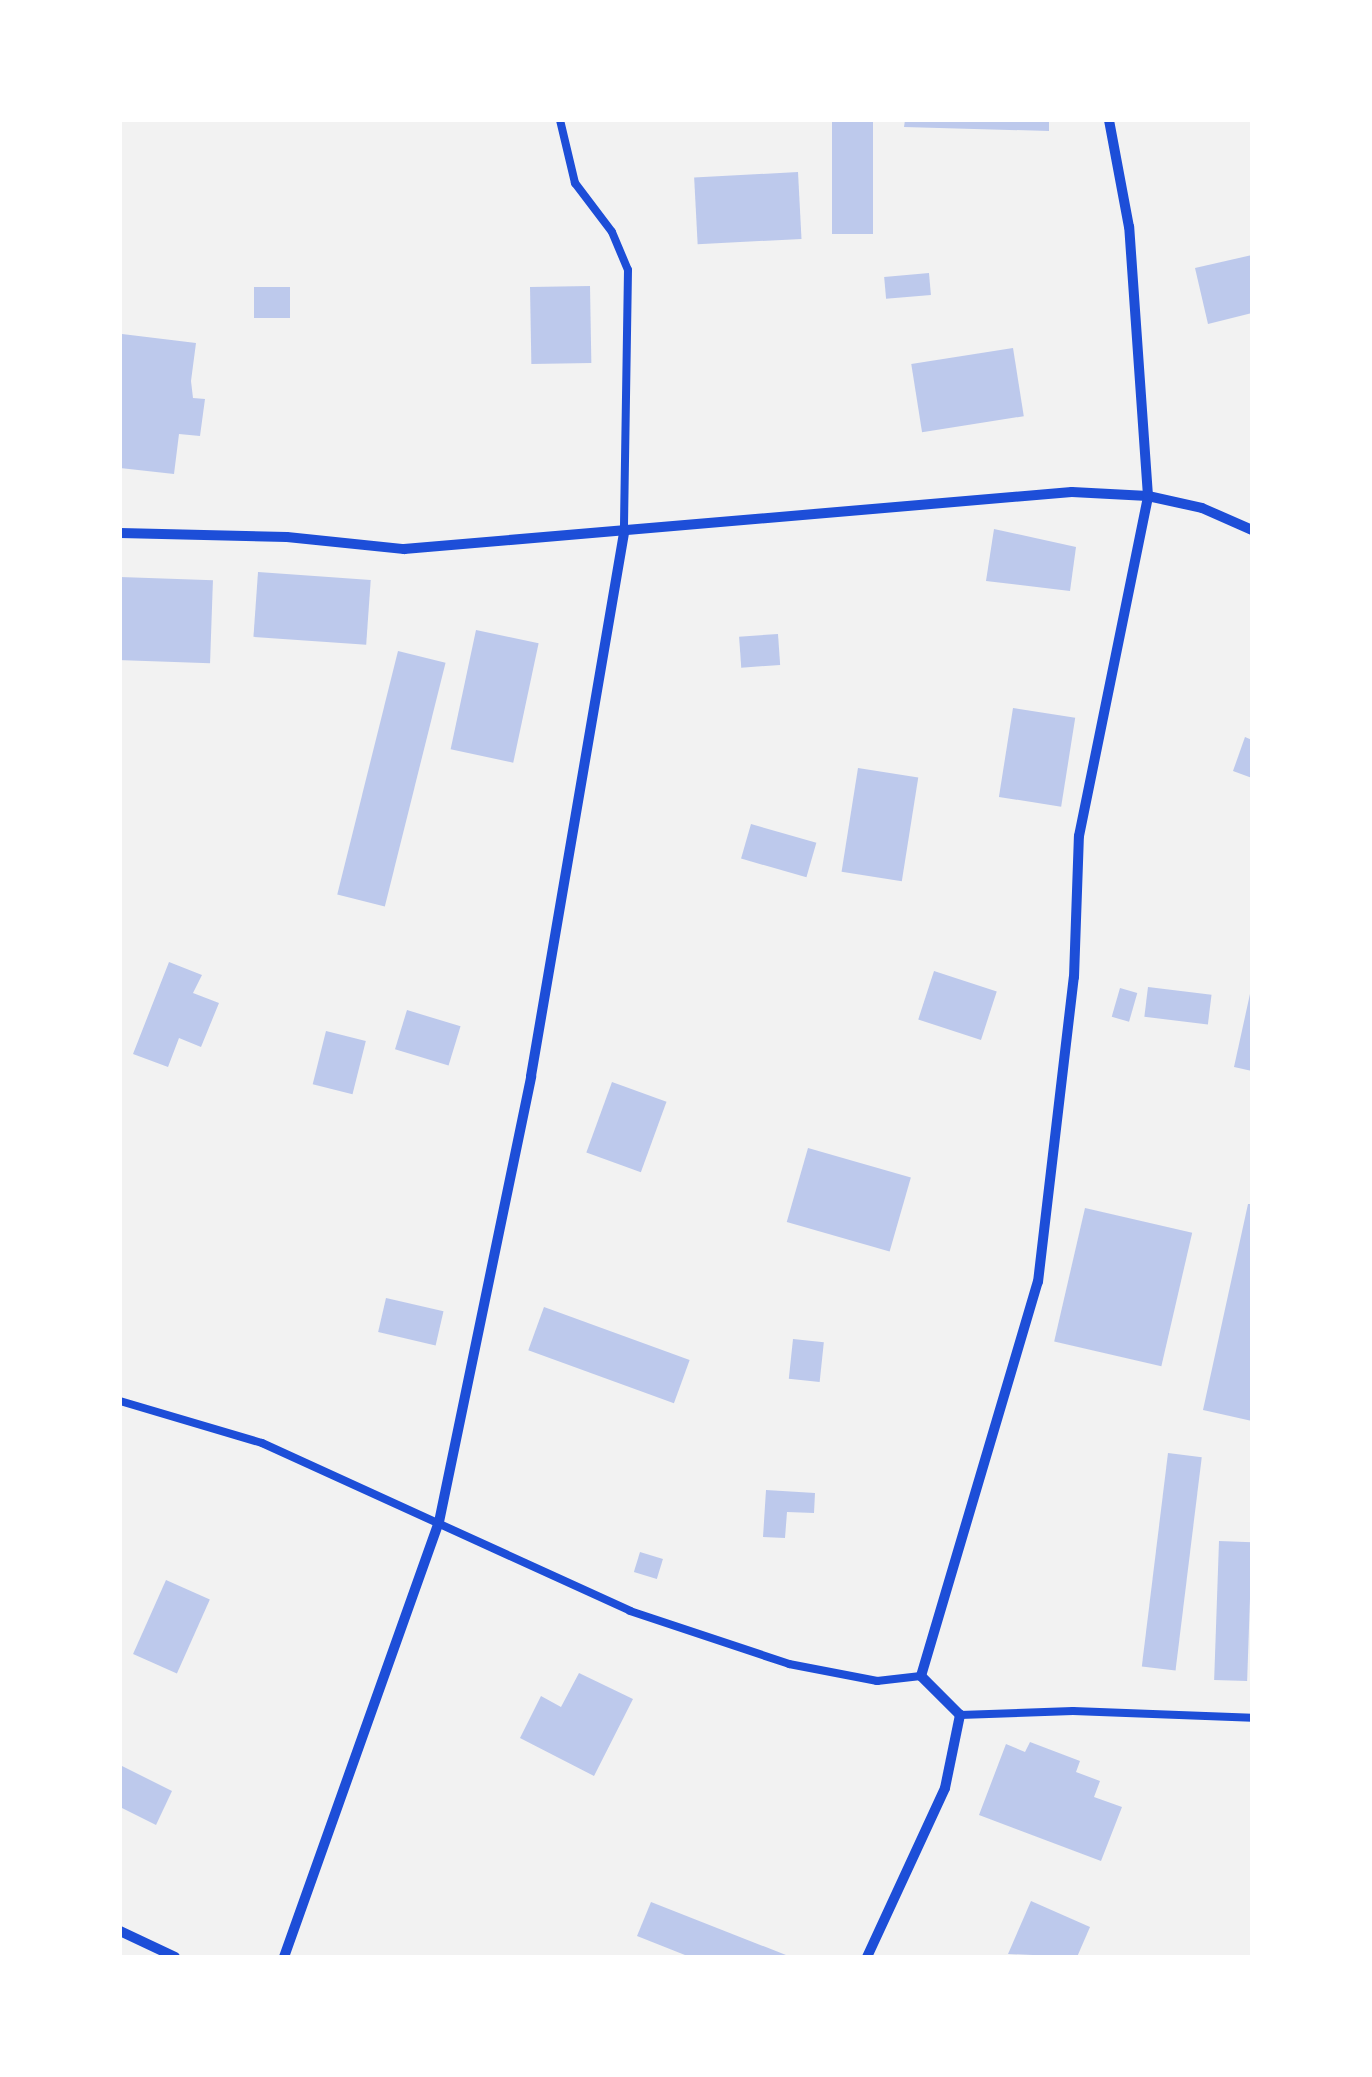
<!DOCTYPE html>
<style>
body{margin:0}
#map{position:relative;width:1372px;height:2077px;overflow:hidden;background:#f2f2f2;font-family:Mulish,sans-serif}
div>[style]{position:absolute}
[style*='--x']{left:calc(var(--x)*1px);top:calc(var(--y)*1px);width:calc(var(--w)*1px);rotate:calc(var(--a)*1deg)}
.building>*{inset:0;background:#bdc9ec;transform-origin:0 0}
.service>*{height:8px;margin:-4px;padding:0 4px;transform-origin:4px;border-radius:4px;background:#1d4ed8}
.minor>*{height:10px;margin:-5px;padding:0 5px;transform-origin:5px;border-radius:5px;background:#1d4ed8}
span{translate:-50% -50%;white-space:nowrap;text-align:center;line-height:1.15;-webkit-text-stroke:9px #fff;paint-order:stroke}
.frame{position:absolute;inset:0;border:122px solid #fff;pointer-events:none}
</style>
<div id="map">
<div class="building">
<i style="left:832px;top:120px;width:41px;height:114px"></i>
<i style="clip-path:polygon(905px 120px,1049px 120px,1049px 131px,904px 127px)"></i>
<i style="left:798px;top:172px;width:67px;height:104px;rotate:87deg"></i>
<i style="clip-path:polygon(1252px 255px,1252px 313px,1208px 324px,1195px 268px)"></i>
<i style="left:929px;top:273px;width:22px;height:45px;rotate:85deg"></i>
<i style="left:590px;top:286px;width:77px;height:60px;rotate:89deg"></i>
<i style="left:254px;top:287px;width:36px;height:31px"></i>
<i style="clip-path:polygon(122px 334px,196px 343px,191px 381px,193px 398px,205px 399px,200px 436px,179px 434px,174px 474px,120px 468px)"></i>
<i style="left:1013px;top:348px;width:69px;height:103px;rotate:81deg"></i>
<i style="clip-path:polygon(994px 529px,1076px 547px,1070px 591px,986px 581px)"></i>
<i style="left:258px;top:572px;width:113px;height:65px;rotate:4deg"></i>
<i style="left:120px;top:577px;width:93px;height:83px;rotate:2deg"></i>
<i style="left:476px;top:630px;width:64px;height:122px;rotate:12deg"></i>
<i style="left:778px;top:634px;width:31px;height:39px;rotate:86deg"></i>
<i style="left:398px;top:651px;width:49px;height:251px;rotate:14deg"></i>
<i style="left:1013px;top:708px;width:63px;height:90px;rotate:9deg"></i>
<i style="clip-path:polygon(1245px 737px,1252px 740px,1252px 778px,1233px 771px)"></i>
<i style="left:858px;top:768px;width:61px;height:105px;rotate:9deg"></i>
<i style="left:751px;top:824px;width:68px;height:36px;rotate:16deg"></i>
<i style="clip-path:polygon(169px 962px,202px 975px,193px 993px,219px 1003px,201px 1047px,179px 1038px,168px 1067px,133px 1054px)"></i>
<i style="left:934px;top:971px;width:66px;height:51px;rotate:18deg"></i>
<i style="left:1148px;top:987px;width:64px;height:30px;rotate:7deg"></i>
<i style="left:1120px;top:988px;width:18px;height:30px;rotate:16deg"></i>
<i style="clip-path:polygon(1250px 994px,1252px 994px,1252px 1071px,1234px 1067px)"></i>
<i style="left:407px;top:1010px;width:56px;height:41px;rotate:17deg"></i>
<i style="left:326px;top:1031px;width:41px;height:55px;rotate:14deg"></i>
<i style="left:612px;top:1082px;width:58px;height:75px;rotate:20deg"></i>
<i style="left:808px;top:1148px;width:107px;height:77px;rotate:16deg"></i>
<i style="clip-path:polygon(1248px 1204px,1252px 1204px,1252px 1421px,1203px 1410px)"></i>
<i style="left:1085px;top:1208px;width:110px;height:137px;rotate:13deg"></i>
<i style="left:386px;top:1298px;width:59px;height:35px;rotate:13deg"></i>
<i style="left:544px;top:1307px;width:155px;height:46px;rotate:20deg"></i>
<i style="left:793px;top:1339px;width:31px;height:40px;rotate:6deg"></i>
<i style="left:1168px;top:1453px;width:34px;height:215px;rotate:7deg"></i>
<i style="clip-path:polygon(766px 1490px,815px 1493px,814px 1513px,787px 1512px,785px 1538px,763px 1537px)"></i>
<i style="left:1219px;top:1541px;width:33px;height:139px;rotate:2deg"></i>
<i style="left:640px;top:1552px;width:24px;height:21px;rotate:17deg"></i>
<i style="left:166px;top:1580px;width:48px;height:81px;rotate:24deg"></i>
<i style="clip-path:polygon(579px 1673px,633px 1699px,594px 1776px,520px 1738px,541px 1696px,561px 1707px)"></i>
<i style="clip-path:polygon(1030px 1742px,1080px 1761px,1076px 1772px,1100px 1781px,1094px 1797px,1122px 1807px,1101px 1861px,979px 1815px,1006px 1744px,1025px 1752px)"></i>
<i style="clip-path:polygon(120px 1765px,172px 1791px,156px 1825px,120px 1807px)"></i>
<i style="clip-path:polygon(1031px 1901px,1090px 1927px,1077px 1957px,1008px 1954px)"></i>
<i style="clip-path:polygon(651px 1902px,791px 1957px,690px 1957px,637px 1936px)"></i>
</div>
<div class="service">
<i style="--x:560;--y:120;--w:65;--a:76.6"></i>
<i style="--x:575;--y:183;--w:61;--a:52.9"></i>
<i style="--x:612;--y:232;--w:41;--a:67.2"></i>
<i style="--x:628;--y:270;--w:263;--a:90.9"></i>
<i style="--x:120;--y:1401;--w:148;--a:16.5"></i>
<i style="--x:262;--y:1443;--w:405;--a:24.5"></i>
<i style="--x:630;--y:1611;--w:168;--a:18.4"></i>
<i style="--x:789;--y:1664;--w:90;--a:10.9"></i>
<i style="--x:877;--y:1681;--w:44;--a:-6.5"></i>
<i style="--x:960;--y:1715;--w:113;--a:-2"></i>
<i style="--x:1073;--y:1711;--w:179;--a:2.2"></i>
</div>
<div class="minor">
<i style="--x:120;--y:533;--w:167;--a:1.4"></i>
<i style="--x:287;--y:537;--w:118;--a:5.9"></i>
<i style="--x:404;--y:549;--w:670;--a:-4.88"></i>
<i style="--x:1072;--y:492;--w:76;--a:3"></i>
<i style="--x:1148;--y:496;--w:55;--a:12.5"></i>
<i style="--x:1202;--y:508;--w:55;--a:23.7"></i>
<i style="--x:120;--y:1931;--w:61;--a:25.3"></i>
<i style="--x:284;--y:1957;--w:462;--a:-70.4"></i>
<i style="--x:439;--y:1522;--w:455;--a:-78.3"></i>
<i style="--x:531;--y:1076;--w:551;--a:-80.28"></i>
<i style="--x:867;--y:1957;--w:186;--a:-65.2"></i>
<i style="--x:945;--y:1788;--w:75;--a:-78.4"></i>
<i style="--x:960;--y:1715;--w:55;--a:-135"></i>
<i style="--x:921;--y:1676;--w:411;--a:-73.5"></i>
<i style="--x:1038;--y:1282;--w:307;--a:-83.3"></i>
<i style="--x:1074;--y:977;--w:141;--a:-88"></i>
<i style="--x:1079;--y:836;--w:347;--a:-78.5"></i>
<i style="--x:1148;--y:496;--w:270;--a:-94"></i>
<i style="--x:1129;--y:227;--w:109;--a:-100.6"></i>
</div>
<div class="frame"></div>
</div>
